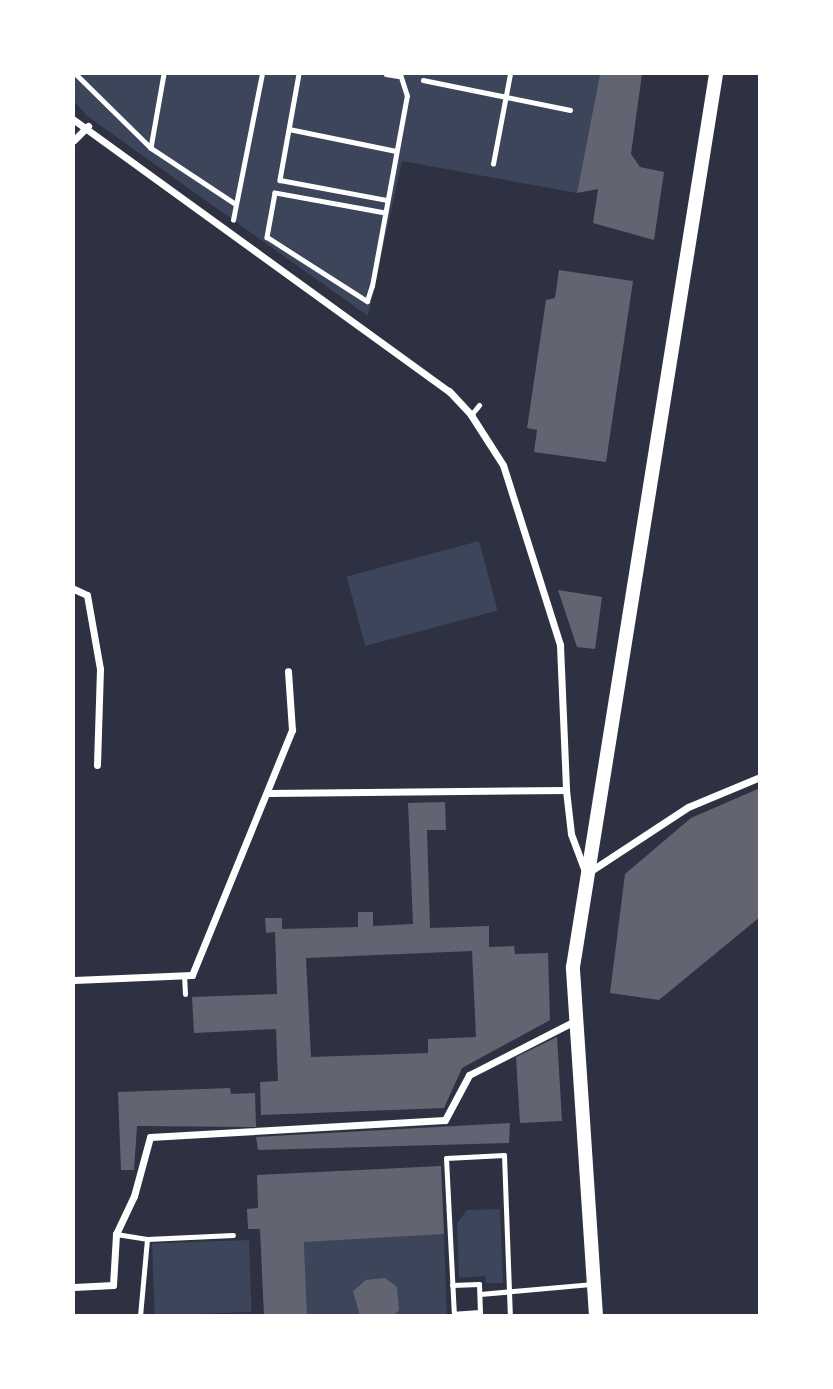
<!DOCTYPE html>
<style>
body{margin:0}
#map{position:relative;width:833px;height:1389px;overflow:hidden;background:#2d3142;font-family:"Nunito Sans",sans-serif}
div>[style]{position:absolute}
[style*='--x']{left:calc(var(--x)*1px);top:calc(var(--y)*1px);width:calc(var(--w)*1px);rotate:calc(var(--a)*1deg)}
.green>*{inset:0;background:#3c4559;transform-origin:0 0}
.building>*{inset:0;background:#626471}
.path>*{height:4.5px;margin:-2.25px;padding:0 2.25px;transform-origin:2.25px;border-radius:2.25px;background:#fff}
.service>*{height:5px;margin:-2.5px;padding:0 2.5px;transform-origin:2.5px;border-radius:2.5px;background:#fff}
.minor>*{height:7px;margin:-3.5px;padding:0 3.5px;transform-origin:3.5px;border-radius:3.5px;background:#fff}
.secondary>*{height:14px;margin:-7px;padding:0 7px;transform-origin:7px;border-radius:7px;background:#fff}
span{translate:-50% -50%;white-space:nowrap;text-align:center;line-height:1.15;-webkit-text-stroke:6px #fff;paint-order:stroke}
.frame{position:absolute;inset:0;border:75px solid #fff;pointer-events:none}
</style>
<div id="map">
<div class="green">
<i style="clip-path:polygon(74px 74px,600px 74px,577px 193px,402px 161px,368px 316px,87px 116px,74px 101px)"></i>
<i style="left:479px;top:541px;width:72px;height:137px;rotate:75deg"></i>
<i style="clip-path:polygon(500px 1209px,503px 1283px,486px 1283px,485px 1276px,459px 1278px,457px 1223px,467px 1210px)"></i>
<i style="left:444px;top:1234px;width:81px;height:140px;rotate:88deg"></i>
<i style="left:249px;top:1240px;width:72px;height:97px;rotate:88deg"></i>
</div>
<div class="building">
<i style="clip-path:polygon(600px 74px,642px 74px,631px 154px,640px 167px,664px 172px,654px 240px,593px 223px,598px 189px,577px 193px)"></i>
<i style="clip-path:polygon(559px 270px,633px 281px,606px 462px,534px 452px,537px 430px,527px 428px,546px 300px,555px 298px)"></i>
<i style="clip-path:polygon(558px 590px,602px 597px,595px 649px,577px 647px)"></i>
<i style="clip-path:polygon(760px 788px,760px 917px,659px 1000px,610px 993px,625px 874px,691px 818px)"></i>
<i style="clip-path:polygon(evenodd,445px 802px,446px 830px,427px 830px,430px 928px,489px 926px,489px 947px,514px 946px,515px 954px,548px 953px,550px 1020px,462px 1068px,444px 1108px,261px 1115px,260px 1082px,278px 1081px,276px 1029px,194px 1033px,192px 997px,277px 994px,275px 932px,266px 933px,265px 918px,282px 918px,282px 929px,358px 927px,358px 912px,373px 912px,373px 926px,413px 924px,408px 803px,445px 802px,472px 951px,476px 1037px,428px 1039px,428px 1053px,311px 1057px,306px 958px,472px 951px)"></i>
<i style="clip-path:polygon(557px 1037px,562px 1121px,520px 1123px,516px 1057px)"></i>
<i style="clip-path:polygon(230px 1088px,231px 1094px,255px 1093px,256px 1127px,137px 1126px,134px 1170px,121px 1170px,118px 1092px)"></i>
<i style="clip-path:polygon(510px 1123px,509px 1143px,258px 1150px,256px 1137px)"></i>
<i style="clip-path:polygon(441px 1166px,444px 1234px,304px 1242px,307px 1316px,264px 1316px,260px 1229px,248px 1229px,247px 1209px,258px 1208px,257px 1175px)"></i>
<i style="clip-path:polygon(385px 1278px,397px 1287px,399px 1310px,393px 1316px,360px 1316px,353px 1291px,366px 1280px)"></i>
</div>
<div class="path">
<i style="--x:76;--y:74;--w:104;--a:44.6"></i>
<i style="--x:164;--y:74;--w:75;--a:100"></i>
<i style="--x:151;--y:148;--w:100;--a:33.5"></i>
<i style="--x:299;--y:74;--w:108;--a:100.2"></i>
<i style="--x:280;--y:180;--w:109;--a:10.6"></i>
<i style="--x:386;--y:74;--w:12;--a:9"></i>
<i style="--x:423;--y:80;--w:150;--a:11.5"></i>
<i style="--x:289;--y:129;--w:109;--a:11.6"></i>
<i style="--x:493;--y:164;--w:92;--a:-79.3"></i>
<i style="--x:385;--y:213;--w:112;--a:-169.7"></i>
<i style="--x:275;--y:193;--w:45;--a:100.3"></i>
<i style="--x:267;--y:237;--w:119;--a:32.6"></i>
<i style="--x:367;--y:301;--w:16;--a:-72"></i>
<i style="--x:372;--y:286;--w:193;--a:-79.6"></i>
<i style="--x:407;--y:96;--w:23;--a:-108"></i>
<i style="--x:233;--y:220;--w:149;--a:-78.8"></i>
</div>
<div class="service">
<i style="--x:471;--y:415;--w:13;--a:-51"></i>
<i style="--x:184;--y:975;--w:19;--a:87"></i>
<i style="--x:116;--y:1234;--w:31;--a:9"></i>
<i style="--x:147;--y:1239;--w:86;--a:-2.7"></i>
<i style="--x:452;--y:1285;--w:27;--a:-2"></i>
<i style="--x:479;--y:1284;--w:28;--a:88"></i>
<i style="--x:480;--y:1312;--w:26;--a:176"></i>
<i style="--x:480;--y:1294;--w:111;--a:-5.1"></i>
<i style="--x:140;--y:1316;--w:77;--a:-84.8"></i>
<i style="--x:454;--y:1316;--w:158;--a:-92.9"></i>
<i style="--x:446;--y:1158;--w:58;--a:-3"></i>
<i style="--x:504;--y:1155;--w:161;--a:87.9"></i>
</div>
<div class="minor">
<i style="--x:74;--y:120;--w:463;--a:35.9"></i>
<i style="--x:449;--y:391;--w:33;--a:47"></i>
<i style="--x:471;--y:415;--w:59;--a:57.4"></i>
<i style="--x:503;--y:465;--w:189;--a:72.4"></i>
<i style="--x:560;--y:645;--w:145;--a:87.6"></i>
<i style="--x:566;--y:790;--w:44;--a:83.5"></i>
<i style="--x:571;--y:834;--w:43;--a:69.4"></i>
<i style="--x:586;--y:874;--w:122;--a:-33.3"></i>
<i style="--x:688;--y:807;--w:78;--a:-22.6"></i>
<i style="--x:74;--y:140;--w:20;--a:-45"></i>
<i style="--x:74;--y:589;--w:14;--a:25"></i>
<i style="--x:87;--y:595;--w:75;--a:80"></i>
<i style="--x:100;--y:669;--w:96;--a:91.8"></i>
<i style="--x:269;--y:793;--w:297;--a:-0.6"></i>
<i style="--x:74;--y:980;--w:118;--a:-2.4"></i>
<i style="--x:192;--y:975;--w:265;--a:-67.8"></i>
<i style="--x:292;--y:730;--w:59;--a:-93.9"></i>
<i style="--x:74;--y:1287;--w:39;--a:-3"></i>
<i style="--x:113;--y:1285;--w:51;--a:-86.6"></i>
<i style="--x:116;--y:1234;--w:42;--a:-64.7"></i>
<i style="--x:134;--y:1196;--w:61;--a:-74.8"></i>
<i style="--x:150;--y:1137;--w:295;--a:-3.3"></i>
<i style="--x:445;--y:1120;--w:51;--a:-61.9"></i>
<i style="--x:469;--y:1075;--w:119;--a:-27"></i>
</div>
<div class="secondary">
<i style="--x:596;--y:1316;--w:350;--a:-93.8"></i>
<i style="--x:573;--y:967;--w:904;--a:-80.9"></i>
</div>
<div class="frame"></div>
</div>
